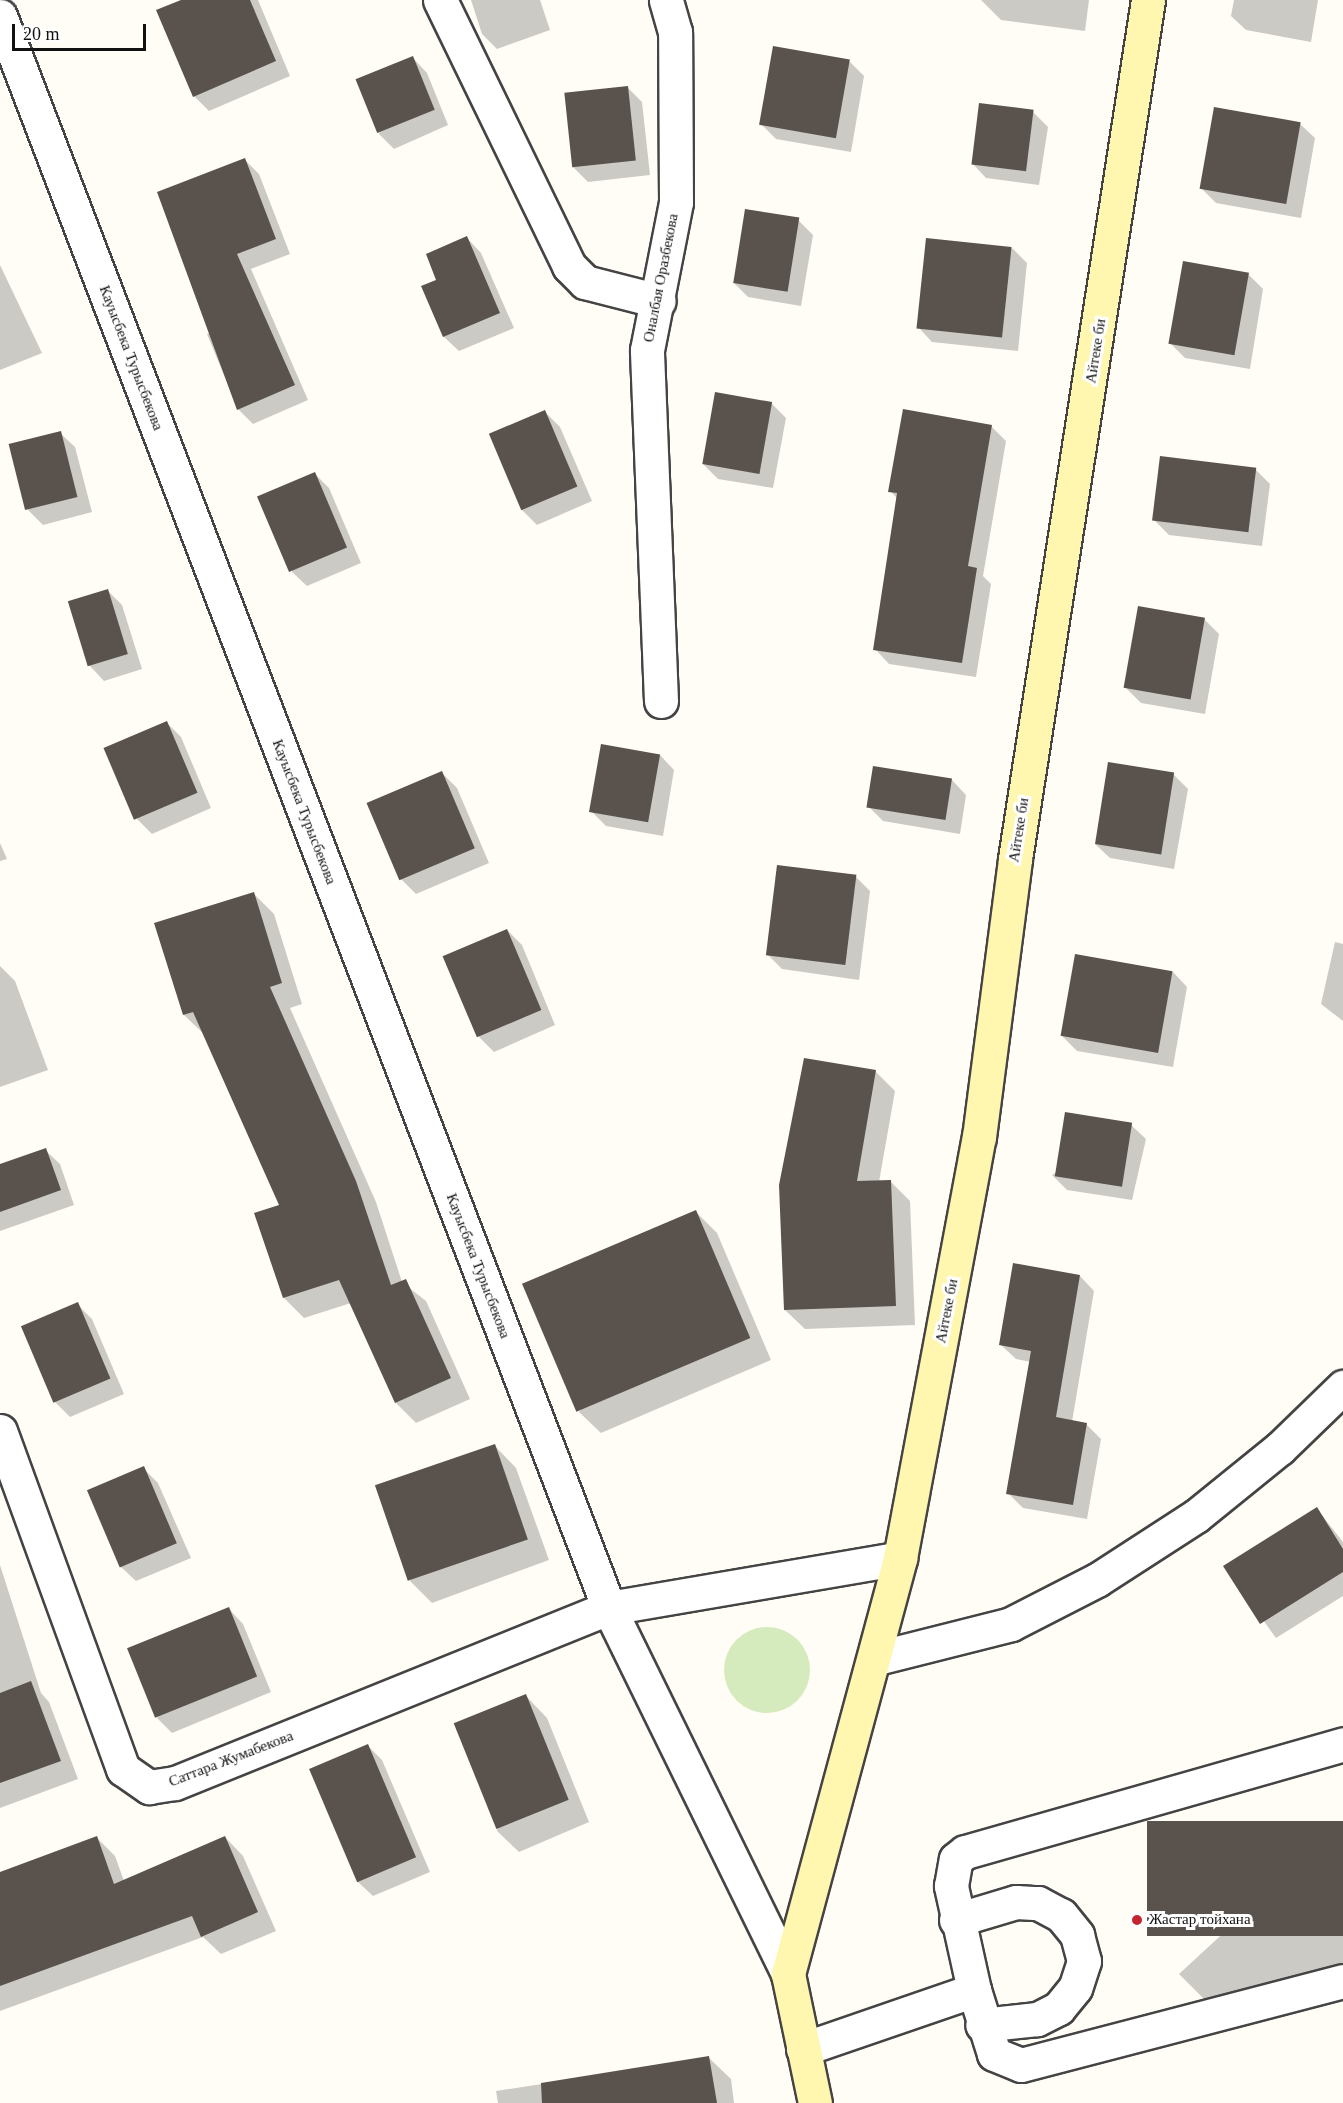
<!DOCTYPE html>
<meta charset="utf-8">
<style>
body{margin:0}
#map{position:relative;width:1343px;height:2103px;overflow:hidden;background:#fffdf5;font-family:"Times New Roman",serif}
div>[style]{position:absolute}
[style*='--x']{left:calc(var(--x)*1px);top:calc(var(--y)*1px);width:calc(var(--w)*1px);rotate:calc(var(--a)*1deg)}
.green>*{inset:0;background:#d5ebbd}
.round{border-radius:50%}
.shadow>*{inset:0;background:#0003}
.building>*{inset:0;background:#5a524d;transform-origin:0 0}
.roads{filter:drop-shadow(2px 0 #444) drop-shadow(-2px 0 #444) drop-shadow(0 2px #444) drop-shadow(0 -2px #444)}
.street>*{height:33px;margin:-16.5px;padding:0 16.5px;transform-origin:16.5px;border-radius:16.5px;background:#fff}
.secondary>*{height:33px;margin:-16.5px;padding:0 16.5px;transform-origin:16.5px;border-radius:16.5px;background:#fff6b0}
.dots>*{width:16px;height:16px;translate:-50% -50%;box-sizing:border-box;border:3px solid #fff;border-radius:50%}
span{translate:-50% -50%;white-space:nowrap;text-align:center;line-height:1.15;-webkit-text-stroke:6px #fff;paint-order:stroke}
.street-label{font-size:15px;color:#111}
.poi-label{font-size:15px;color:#111}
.left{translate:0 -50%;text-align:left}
.scale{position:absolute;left:12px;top:24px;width:134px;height:27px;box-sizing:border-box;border:3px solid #111;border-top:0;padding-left:8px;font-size:18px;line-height:21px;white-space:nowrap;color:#111;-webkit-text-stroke:4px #fff;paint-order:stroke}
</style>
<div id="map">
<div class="green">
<i class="round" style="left:724px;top:1627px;width:86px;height:86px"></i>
</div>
<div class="shadow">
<i style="clip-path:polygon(185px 0,258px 0,290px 76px,209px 111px,194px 96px)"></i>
<i style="clip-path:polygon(471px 0,540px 0,550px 30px,497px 49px,482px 34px)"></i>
<i style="clip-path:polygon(981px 0,1089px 0,1085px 31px,1001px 20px)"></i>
<i style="clip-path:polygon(1234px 0,1318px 0,1311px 42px,1246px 30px,1231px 16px)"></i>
<i style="clip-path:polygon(413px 58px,427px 73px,448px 125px,394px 149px,379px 134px)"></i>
<i style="clip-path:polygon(849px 61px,864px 76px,851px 152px,776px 139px,761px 124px)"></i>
<i style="clip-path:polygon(628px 88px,642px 102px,650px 175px,588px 182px,573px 167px)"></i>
<i style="clip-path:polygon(1033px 112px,1048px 127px,1039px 185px,986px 178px,972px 163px)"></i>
<i style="clip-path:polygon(1300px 124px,1315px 138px,1301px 218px,1216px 203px,1201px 188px)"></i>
<i style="clip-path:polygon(244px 159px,259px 174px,290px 254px,251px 269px,308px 400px,253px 424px,238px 409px,207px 334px,214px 331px)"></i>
<i style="clip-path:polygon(798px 220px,813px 235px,801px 306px,748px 297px,733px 282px)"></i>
<i style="clip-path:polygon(467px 238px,481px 253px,514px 328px,459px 351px,444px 337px,423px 287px,438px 281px)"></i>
<i style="clip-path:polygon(1012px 248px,1027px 263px,1018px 351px,932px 342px,918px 327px)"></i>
<i style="clip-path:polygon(0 265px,42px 353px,0 370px)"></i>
<i style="clip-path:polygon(1248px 274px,1263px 289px,1250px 369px,1185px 358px,1170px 343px)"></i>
<i style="clip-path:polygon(771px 403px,786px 418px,773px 488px,718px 479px,703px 464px)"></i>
<i style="clip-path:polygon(545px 412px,560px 427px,592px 501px,537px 525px,522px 510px)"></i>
<i style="clip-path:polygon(991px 426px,1006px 441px,983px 576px,991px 584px,976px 677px,889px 664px,875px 649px,898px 499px,890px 491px)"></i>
<i style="clip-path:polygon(60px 433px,75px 447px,92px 512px,43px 525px,28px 510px)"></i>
<i style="clip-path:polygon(1255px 469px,1270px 484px,1262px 546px,1169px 535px,1154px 520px)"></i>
<i style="clip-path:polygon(314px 473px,329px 488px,361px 563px,307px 586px,292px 572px)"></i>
<i style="clip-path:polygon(107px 590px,122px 605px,142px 669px,104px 681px,90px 666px)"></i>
<i style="clip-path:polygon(1204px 619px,1219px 634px,1205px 714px,1141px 703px,1126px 688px)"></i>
<i style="clip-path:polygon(167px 723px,181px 737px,211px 808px,152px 834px,137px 819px)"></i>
<i style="clip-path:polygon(660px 755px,674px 770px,663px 836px,606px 826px,592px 812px)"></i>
<i style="clip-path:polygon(442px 773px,457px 788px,489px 863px,416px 894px,401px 879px)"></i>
<i style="clip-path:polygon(1173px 774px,1188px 789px,1174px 869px,1110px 858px,1095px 844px)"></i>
<i style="clip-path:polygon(952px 780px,966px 795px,960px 834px,883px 821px,868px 806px)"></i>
<i style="clip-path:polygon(0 843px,7px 859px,0 861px)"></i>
<i style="clip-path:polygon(856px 877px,870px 891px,859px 980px,782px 969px,767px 954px)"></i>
<i style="clip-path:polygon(253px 893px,274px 914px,302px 1004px,290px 1008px,376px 1202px,402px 1282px,426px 1301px,470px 1399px,416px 1423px,396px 1403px,351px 1303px,304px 1318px,284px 1298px,281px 1205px,205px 1035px,184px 1015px,155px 924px)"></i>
<i style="clip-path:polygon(507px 930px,522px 945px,555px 1025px,494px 1052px,479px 1037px)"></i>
<i style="clip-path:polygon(1335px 942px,1343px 944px,1343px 1021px,1321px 1004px)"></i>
<i style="clip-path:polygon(0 966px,15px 981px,48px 1070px,0 1087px)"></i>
<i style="clip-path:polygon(1173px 972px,1187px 987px,1173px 1067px,1077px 1051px,1062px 1036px)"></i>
<i style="clip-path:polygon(875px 1071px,895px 1091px,879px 1182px,890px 1181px,910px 1201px,915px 1325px,805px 1329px,785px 1310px)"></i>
<i style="clip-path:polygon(1131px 1125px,1146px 1139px,1132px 1200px,1067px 1190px,1052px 1175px)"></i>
<i style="clip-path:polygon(45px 1150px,60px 1164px,74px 1205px,0 1231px,0 1166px)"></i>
<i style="clip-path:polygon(696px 1212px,717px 1233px,771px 1360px,601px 1433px,579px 1412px)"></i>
<i style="clip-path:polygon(1080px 1276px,1094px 1291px,1072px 1422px,1086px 1424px,1101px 1439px,1087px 1519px,1023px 1508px,1008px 1493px,1031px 1362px,1016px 1359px,1001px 1345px)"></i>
<i style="clip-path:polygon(77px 1304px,92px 1319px,124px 1394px,70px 1417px,55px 1402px)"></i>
<i style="clip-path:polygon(495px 1446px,516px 1468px,549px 1560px,432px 1603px,410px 1581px)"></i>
<i style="clip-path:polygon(143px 1468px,158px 1483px,191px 1558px,136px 1581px,121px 1567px)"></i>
<i style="clip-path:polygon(1317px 1509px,1343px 1542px,1343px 1596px,1276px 1638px,1225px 1567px)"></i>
<i style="clip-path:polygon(0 1565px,41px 1693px,49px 1702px,78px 1779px,0 1808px)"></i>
<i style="clip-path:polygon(229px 1609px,243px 1624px,271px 1692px,172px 1733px,157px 1718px)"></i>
<i style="clip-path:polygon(526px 1696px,547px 1718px,589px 1822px,519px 1852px,497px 1831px)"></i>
<i style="clip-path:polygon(368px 1746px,382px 1760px,430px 1872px,373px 1896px,358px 1882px)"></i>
<i style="clip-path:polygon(1343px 1823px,1343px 1970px,1207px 2002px,1179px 1974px)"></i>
<i style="clip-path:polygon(225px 1837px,243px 1856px,276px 1931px,221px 1954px,203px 1937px,0 2011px,0 1873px,97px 1838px,115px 1856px,124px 1881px)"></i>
<i style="clip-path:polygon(709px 2058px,731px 2079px,734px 2103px,498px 2103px,496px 2091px)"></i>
</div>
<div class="building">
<i style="clip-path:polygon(181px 0,250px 0,276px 61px,193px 97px,156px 10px)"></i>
<i style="left:773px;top:46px;width:78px;height:80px;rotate:10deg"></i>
<i style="left:413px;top:56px;width:58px;height:62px;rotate:68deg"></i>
<i style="left:628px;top:86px;width:75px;height:64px;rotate:84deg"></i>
<i style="left:979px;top:103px;width:55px;height:62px;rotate:7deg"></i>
<i style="left:1214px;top:107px;width:88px;height:83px;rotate:10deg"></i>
<i style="clip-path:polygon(245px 158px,276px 239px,237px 254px,295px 385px,237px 410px,157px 192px)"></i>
<i style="left:745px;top:209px;width:55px;height:75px;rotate:9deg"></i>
<i style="clip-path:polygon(467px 236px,500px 313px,443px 337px,421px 286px,436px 280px,426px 254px)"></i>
<i style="left:926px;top:238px;width:86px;height:91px;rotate:6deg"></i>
<i style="left:1183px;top:261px;width:67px;height:84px;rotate:10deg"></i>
<i style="left:715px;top:392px;width:58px;height:73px;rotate:10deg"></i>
<i style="clip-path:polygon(903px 409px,992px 425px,968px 566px,977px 568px,962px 663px,873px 650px,897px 493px,888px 492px)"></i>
<i style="left:545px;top:410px;width:83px;height:61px;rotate:67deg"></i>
<i style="left:61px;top:431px;width:68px;height:54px;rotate:76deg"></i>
<i style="left:1160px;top:456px;width:97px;height:65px;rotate:7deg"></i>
<i style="left:315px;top:472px;width:82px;height:63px;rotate:67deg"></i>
<i style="left:108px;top:589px;width:68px;height:42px;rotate:73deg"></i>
<i style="left:1138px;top:606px;width:68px;height:83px;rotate:10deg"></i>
<i style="left:167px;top:721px;width:78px;height:69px;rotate:67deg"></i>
<i style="left:601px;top:744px;width:60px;height:69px;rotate:10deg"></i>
<i style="left:1108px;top:762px;width:67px;height:83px;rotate:9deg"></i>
<i style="left:873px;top:766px;width:80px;height:42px;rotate:9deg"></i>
<i style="left:442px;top:771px;width:84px;height:82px;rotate:67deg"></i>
<i style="left:777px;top:865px;width:80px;height:91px;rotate:7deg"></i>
<i style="clip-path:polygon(254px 892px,282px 983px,270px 987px,356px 1181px,391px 1285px,406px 1279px,451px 1378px,395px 1403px,339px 1280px,283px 1298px,254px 1213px,279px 1205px,193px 1012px,183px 1015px,154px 923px)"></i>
<i style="left:507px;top:929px;width:88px;height:70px;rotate:67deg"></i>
<i style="left:1075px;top:954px;width:99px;height:83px;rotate:10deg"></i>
<i style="clip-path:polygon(804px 1058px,876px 1070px,857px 1181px,891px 1180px,896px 1306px,784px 1310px,779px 1185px)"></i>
<i style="left:1065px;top:1112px;width:68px;height:65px;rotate:9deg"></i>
<i style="clip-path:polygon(46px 1148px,61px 1190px,0 1212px,0 1164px)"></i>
<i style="left:696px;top:1210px;width:139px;height:189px;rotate:67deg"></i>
<i style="clip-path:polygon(1013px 1263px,1080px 1275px,1056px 1417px,1087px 1423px,1073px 1505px,1006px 1494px,1031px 1351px,999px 1345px)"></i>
<i style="left:78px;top:1302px;width:83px;height:62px;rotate:67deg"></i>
<i style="left:495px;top:1444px;width:101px;height:127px;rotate:71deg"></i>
<i style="left:144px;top:1466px;width:84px;height:62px;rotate:67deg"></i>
<i style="clip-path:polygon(1317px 1507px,1343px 1549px,1343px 1572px,1260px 1624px,1223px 1566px)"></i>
<i style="left:229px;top:1607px;width:75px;height:110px;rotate:68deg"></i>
<i style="clip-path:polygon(31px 1681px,61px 1761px,0 1783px,0 1693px)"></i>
<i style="left:526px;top:1694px;width:114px;height:78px;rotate:68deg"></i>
<i style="left:368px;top:1744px;width:123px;height:64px;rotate:67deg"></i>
<i style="left:1343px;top:1821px;width:115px;height:196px;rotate:90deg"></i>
<i style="clip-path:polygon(97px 1836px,114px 1884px,225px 1836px,258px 1912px,201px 1937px,192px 1916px,0 1986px,0 1872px)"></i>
<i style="clip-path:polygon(709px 2056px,717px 2103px,542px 2103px,541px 2083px)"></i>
</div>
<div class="roads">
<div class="street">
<i style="--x:440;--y:0;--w:296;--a:64.1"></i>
<i style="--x:569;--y:266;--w:23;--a:45"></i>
<i style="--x:585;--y:282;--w:76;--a:14.4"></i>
<i style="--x:0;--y:16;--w:1705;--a:69.07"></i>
<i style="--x:609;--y:1608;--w:407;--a:63.9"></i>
<i style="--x:661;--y:701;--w:351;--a:-92.3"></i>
<i style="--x:647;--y:350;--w:151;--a:-78.9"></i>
<i style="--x:676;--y:202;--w:170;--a:-90.3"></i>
<i style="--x:675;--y:32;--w:33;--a:-106"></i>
<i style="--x:0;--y:1431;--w:360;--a:70"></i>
<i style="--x:123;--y:1769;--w:32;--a:35"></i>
<i style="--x:149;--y:1787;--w:26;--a:-9"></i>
<i style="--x:175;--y:1783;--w:468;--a:-22"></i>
<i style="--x:609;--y:1608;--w:295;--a:-9.7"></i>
<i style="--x:877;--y:1658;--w:138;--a:-14.2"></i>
<i style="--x:1011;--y:1624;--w:97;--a:-27.1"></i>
<i style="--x:1097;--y:1580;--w:118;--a:-32.9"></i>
<i style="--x:1196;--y:1516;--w:108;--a:-39"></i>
<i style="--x:1280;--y:1448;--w:88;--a:-44.1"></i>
<i style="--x:956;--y:1920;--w:63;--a:-16.7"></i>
<i style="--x:1016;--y:1902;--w:22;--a:3"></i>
<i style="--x:1038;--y:1903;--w:26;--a:28"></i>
<i style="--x:1061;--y:1915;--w:26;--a:51"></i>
<i style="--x:1077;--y:1935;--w:27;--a:75"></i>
<i style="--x:1084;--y:1961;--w:28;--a:108"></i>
<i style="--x:1075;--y:1988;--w:26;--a:129"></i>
<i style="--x:1059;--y:2008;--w:25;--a:153"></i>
<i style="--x:1037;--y:2019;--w:55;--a:173.8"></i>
<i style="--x:974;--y:1990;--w:67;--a:72.6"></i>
<i style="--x:994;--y:2054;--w:29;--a:22"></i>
<i style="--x:1021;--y:2065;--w:333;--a:-14.6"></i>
<i style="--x:803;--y:2049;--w:181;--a:-19"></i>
<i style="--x:974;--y:1990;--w:107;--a:-102.5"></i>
<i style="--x:951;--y:1886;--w:27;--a:-80"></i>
<i style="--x:956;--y:1859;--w:11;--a:-38"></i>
<i style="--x:965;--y:1852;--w:393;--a:-15.9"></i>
</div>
<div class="secondary">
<i style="--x:815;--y:2103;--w:132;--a:-101.8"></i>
<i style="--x:788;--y:1974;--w:431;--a:-74.9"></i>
<i style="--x:900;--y:1558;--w:428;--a:-79.4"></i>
<i style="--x:979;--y:1137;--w:280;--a:-82.6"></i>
<i style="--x:1015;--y:859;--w:869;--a:-81.2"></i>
</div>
</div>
<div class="dots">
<i style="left:1137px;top:1920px;background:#c4262e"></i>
</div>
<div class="street-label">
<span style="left:661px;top:278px;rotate:-79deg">Оналбая Оразбекова</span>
<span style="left:1096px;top:351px;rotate:-81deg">Айтеке би</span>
<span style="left:131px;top:358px;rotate:69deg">Кауысбека Турысбекова</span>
<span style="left:304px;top:812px;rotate:69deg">Кауысбека Турысбекова</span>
<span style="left:1019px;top:830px;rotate:-81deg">Айтеке би</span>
<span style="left:478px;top:1266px;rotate:69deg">Кауысбека Турысбекова</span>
<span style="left:947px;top:1311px;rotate:-79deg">Айтеке би</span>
<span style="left:231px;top:1759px;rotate:-21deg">Саттара Жумабекова</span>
</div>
<div class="poi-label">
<span class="left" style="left:1149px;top:1920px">Жастар тойхана</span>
</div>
<div class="scale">20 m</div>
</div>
